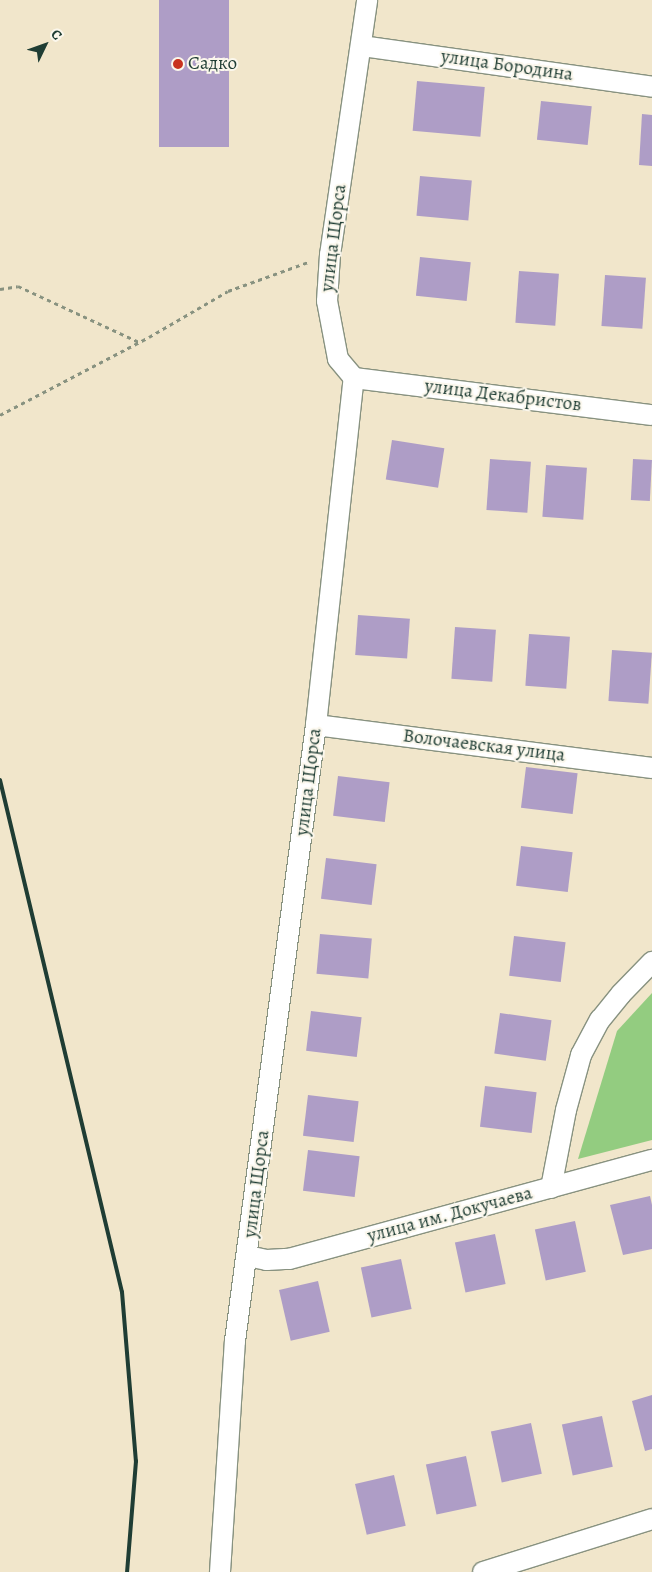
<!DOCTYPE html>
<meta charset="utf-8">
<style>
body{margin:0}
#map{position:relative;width:652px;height:1572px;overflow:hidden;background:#f1e6cb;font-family:Alegreya,serif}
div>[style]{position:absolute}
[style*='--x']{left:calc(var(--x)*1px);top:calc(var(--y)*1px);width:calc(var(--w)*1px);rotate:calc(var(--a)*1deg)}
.green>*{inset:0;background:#93cc80}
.building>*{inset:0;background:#ae9dc6;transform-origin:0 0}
.path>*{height:3px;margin-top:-1.5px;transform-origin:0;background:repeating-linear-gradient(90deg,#889280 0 4px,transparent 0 8px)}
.roads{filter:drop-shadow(1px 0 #889280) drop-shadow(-1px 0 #889280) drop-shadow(0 1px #889280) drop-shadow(0 -1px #889280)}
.street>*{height:20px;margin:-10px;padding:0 10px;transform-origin:10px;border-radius:10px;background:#fff}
.rail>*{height:4px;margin:-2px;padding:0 2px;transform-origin:2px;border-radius:2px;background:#1f3d34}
.dots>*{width:14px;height:14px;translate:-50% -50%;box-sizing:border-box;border:2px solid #fbf7ec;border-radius:50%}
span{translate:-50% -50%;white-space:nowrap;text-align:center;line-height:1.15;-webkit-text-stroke:4px #fbf7ec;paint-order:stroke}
.poi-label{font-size:19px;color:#1f3d34}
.left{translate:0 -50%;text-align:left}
.street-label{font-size:19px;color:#1f3d34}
.north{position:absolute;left:20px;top:20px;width:50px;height:50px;-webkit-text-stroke:4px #fbf7ec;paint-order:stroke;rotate:48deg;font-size:14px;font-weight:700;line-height:20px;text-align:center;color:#1f3d34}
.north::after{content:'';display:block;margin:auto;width:18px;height:22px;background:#1f3d34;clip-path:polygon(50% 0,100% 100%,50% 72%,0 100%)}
</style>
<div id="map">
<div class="green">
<i style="clip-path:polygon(652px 993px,652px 1140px,578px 1159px,617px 1031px)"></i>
</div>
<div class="building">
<i style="left:159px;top:0;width:70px;height:147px"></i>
<i style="left:417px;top:81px;width:68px;height:50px;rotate:5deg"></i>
<i style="left:541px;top:101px;width:51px;height:39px;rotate:6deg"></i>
<i style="clip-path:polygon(642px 114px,652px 115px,652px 166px,639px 165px)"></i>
<i style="left:420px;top:176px;width:52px;height:40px;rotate:5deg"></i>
<i style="left:420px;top:257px;width:51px;height:39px;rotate:6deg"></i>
<i style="left:519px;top:271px;width:40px;height:52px;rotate:4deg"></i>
<i style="left:605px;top:275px;width:41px;height:51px;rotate:4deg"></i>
<i style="left:392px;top:440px;width:53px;height:40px;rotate:9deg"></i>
<i style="left:490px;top:459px;width:41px;height:51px;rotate:4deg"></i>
<i style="left:633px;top:459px;width:19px;height:41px;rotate:3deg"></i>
<i style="left:546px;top:465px;width:41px;height:52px;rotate:4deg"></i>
<i style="left:358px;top:615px;width:52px;height:40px;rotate:4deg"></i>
<i style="left:455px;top:627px;width:41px;height:52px;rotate:4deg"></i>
<i style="left:529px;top:634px;width:41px;height:52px;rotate:4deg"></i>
<i style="left:612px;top:650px;width:40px;height:51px;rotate:4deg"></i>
<i style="left:526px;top:767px;width:52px;height:41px;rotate:7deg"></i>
<i style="left:338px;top:776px;width:52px;height:40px;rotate:7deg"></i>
<i style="left:521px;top:846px;width:52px;height:40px;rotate:7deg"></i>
<i style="left:326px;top:858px;width:51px;height:41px;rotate:7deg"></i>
<i style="left:320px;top:934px;width:52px;height:40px;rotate:5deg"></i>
<i style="left:514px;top:936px;width:52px;height:40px;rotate:7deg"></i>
<i style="left:311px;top:1011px;width:51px;height:40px;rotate:7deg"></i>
<i style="left:500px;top:1013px;width:52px;height:41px;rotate:8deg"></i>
<i style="left:485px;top:1086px;width:52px;height:41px;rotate:7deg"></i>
<i style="left:308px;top:1095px;width:51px;height:41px;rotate:7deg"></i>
<i style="left:308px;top:1150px;width:52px;height:41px;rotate:7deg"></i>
<i style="clip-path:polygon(650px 1196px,652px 1205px,652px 1249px,623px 1255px,610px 1205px)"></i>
<i style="left:575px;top:1221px;width:52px;height:41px;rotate:78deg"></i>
<i style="left:495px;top:1234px;width:51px;height:41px;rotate:78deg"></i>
<i style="left:401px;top:1259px;width:51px;height:41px;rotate:78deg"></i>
<i style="left:318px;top:1281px;width:52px;height:40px;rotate:77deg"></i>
<i style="clip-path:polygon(652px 1395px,652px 1449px,645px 1451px,632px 1401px)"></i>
<i style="left:602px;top:1416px;width:52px;height:41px;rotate:78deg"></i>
<i style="left:531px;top:1423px;width:52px;height:41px;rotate:78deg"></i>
<i style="left:466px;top:1456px;width:51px;height:41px;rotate:78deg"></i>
<i style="left:394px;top:1475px;width:52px;height:40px;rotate:77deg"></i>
</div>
<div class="path">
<i style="--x:0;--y:289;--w:18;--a:-9"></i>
<i style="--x:18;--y:286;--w:133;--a:24.8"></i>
<i style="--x:0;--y:415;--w:168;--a:-27.6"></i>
<i style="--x:149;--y:337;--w:91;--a:-30.2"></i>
<i style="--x:228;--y:291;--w:85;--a:-19.9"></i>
</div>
<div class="roads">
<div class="street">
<i style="--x:362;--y:46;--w:293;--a:8"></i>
<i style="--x:354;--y:378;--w:300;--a:7.1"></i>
<i style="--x:316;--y:725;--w:339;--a:7.3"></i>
<i style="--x:551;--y:1188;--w:79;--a:-79.1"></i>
<i style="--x:566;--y:1110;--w:57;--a:-74.7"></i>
<i style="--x:581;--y:1055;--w:40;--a:-62"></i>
<i style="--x:600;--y:1020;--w:33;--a:-51"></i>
<i style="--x:621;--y:994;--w:45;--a:-45.9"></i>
<i style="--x:248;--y:1256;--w:19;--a:12"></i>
<i style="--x:267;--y:1260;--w:22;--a:-3"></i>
<i style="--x:289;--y:1259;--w:376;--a:-15.3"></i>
<i style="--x:220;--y:1572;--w:231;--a:-86.3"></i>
<i style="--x:235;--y:1341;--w:621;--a:-82.51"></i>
<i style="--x:316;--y:725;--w:349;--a:-83.8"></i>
<i style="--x:354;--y:378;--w:25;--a:-130"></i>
<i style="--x:338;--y:359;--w:59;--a:-100.7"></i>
<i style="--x:327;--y:301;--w:46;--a:-86.3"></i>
<i style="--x:330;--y:255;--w:258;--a:-81.7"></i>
<i style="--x:483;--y:1572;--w:177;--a:-17.4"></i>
</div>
</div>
<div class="rail">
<i style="--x:0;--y:780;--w:526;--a:76.6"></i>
<i style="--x:122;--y:1292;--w:170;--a:85.3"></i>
<i style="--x:136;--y:1461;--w:111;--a:94.6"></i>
</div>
<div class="dots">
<i style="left:178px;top:64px;background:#c8321e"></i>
</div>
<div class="poi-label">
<span class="left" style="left:188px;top:64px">Садко</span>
</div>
<div class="street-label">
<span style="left:507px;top:66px;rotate:8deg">улица Бородина</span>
<span style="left:334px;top:238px;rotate:-83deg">улица Щорса</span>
<span style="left:503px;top:396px;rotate:7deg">улица Декабристов</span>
<span style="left:484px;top:746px;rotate:7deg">Волочаевская улица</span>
<span style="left:309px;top:782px;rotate:-83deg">улица Щорса</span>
<span style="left:257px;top:1184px;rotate:-83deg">улица Щорса</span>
<span style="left:450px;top:1215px;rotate:-15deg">улица им. Докучаева</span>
</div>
<div class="north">С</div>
</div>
